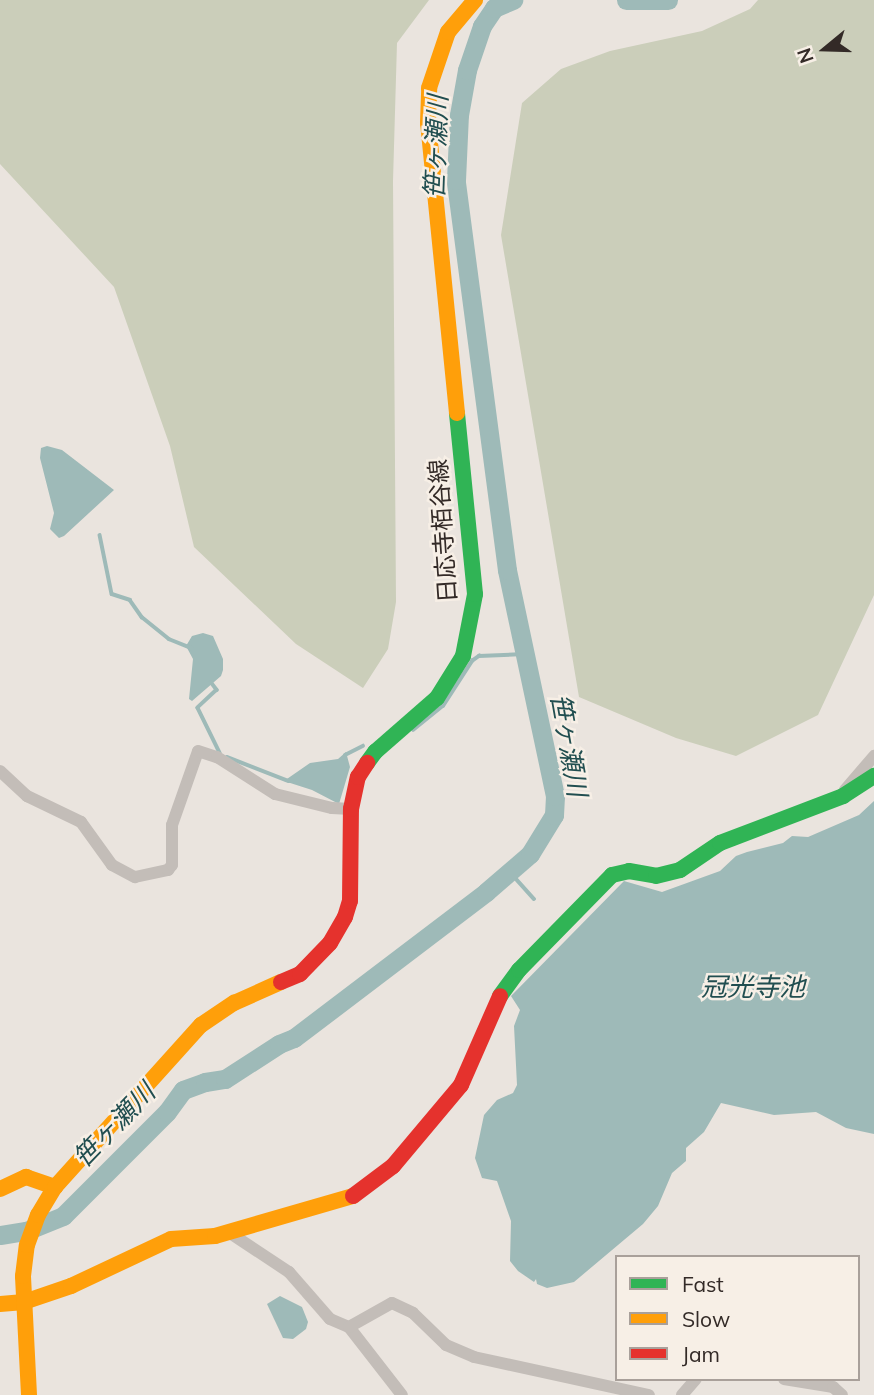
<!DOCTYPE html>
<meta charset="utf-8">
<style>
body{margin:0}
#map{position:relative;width:874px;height:1395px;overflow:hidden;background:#eae4de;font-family:Mulish,"Noto Sans JP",sans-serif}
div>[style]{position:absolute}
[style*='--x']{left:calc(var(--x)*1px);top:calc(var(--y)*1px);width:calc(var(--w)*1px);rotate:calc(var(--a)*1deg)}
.green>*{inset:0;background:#cbceba}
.water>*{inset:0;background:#9ebab8}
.stream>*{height:3.5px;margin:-1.75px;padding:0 1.75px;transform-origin:1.75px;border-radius:1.75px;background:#9ebab8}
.river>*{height:19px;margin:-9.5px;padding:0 9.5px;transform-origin:9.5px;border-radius:9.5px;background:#9ebab8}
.street>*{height:12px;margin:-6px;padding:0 6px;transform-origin:6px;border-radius:6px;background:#c3bdb8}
.fast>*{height:16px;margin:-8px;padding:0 8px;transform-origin:8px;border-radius:8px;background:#30b455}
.slow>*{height:16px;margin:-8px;padding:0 8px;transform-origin:8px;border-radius:8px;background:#ff9f0a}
.jam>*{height:16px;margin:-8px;padding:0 8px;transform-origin:8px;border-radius:8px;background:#e5322d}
span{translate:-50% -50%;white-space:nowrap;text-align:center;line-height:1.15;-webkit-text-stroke:5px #f7efe6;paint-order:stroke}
.street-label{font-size:24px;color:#332a27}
.water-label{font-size:26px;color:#214e50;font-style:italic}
.legend{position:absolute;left:615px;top:1255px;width:245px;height:126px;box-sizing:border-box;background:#f7efe6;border:2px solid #a9a09a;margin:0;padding:9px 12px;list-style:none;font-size:21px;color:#332a27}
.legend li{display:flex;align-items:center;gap:14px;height:35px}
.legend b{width:35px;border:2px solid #a9a09a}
.north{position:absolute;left:790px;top:14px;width:70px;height:70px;-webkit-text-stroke:5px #f7efe6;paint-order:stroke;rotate:251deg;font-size:19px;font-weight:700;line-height:28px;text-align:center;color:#332a27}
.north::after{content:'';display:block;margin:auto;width:24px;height:32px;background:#332a27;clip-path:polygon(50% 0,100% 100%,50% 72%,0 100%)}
</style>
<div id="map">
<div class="green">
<i style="clip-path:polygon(0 0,429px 0,397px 43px,393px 181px,396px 602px,388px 649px,363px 688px,296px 644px,194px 547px,170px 446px,114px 287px,0 164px)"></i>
<i style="clip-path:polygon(758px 0,874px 0,874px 595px,818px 715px,736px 756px,676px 738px,579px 697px,501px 235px,522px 103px,561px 69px,610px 51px,702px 31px,750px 9px)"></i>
</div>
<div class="water">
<i style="clip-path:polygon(47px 446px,62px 450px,114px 490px,64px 536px,59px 538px,50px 529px,54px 513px,40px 458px,41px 448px)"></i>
<i style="clip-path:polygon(203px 633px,213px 636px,223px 659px,223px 670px,221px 676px,192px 701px,189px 699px,193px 659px,186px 646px,192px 636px)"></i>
<i style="clip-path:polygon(346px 752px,350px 767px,339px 804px,312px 790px,284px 781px,310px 763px,338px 759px)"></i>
<i style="clip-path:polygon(874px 801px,874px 1134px,846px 1128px,816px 1112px,774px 1115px,721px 1103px,704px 1132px,686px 1148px,686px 1161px,672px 1173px,658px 1206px,643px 1224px,574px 1282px,547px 1288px,537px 1284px,536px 1279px,534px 1282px,518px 1271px,510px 1261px,511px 1221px,497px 1181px,482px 1178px,475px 1158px,484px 1115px,497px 1100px,513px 1093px,517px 1085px,514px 1026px,520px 1010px,511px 996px,624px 881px,662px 892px,720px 871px,736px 856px,747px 852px,783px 843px,792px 836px,808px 837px,859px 815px)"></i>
<i style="clip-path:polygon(280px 1296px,302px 1307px,308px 1322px,306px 1329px,293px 1339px,283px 1338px,267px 1304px)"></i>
</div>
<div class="stream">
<i style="--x:100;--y:535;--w:60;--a:78.5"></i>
<i style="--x:112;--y:594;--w:19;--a:18"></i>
<i style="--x:130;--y:600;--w:21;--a:55"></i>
<i style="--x:142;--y:617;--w:35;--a:39"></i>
<i style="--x:169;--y:639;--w:24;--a:22"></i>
<i style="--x:211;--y:682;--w:10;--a:53"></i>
<i style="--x:217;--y:690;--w:26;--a:137"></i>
<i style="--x:198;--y:708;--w:50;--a:63.9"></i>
<i style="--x:413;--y:730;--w:38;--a:-39"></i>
<i style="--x:443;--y:706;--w:54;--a:-57.2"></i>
<i style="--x:472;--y:661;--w:9;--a:-36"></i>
<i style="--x:479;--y:656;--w:45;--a:-2.5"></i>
<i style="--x:345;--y:755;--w:20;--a:-27"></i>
<i style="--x:227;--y:757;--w:66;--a:21.2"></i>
<i style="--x:510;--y:872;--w:36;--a:48"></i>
</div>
<div class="river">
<i style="--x:626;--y:0;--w:42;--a:0"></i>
<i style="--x:0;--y:1235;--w:26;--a:-9"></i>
<i style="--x:26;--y:1231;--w:40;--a:-22"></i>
<i style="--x:63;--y:1216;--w:147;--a:-45"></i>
<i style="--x:167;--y:1112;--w:27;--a:-54"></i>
<i style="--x:183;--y:1090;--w:23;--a:-20"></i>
<i style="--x:205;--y:1082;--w:20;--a:-9"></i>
<i style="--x:225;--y:1079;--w:64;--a:-32.9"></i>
<i style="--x:279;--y:1044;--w:16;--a:-22"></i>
<i style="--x:294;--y:1038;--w:241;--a:-37.2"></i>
<i style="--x:486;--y:892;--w:58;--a:-40.8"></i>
<i style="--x:530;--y:854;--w:46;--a:-58.4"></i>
<i style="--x:554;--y:815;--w:19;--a:-87"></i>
<i style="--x:555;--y:796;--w:231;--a:-102"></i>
<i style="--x:507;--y:570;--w:393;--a:-97.5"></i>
<i style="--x:456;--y:180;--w:65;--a:-87.4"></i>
<i style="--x:459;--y:115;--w:46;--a:-79.9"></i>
<i style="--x:467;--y:70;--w:46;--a:-71.2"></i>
<i style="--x:482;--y:26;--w:22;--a:-56"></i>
<i style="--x:494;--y:8;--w:21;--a:-23"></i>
</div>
<div class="street">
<i style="--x:0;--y:771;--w:37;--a:43"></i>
<i style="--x:27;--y:796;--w:60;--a:25.7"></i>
<i style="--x:81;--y:822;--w:53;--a:54.2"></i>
<i style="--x:112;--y:865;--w:26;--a:28"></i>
<i style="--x:135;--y:877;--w:34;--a:-12"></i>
<i style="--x:168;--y:870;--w:6;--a:-51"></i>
<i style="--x:172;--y:865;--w:40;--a:-90"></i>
<i style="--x:172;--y:825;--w:78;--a:-70.6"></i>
<i style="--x:198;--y:751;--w:20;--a:18"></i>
<i style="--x:217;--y:757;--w:69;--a:32.5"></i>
<i style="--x:275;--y:794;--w:59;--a:13.8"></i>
<i style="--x:332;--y:808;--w:19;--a:3"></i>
<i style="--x:845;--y:790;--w:45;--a:-49.5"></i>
<i style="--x:230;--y:1233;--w:71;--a:33.5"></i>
<i style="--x:289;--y:1272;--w:62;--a:48.9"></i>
<i style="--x:330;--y:1319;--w:21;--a:23"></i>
<i style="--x:349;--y:1327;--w:86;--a:52.1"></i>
<i style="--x:349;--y:1327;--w:49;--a:-29.2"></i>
<i style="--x:392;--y:1303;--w:23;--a:25"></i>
<i style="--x:413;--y:1313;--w:46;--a:44.1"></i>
<i style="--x:446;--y:1345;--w:30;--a:23"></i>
<i style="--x:474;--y:1357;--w:179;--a:12.3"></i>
<i style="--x:784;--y:1379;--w:50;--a:9.3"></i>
<i style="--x:833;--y:1387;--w:12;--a:42"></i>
<i style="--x:682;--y:1395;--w:21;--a:-49"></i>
</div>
<div class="fast">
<i style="--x:367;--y:763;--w:14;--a:-54"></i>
<i style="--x:375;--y:752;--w:82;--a:-41.1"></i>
<i style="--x:437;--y:698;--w:49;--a:-58.2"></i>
<i style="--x:463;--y:656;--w:63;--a:-79"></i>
<i style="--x:475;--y:594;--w:182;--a:-95.7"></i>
<i style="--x:500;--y:996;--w:32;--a:-54"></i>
<i style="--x:519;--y:970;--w:133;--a:-45.6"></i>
<i style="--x:612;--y:875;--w:17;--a:-13"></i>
<i style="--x:629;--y:871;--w:27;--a:10"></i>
<i style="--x:656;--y:876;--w:25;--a:-14"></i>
<i style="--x:680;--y:870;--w:48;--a:-34"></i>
<i style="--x:720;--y:843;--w:132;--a:-20.9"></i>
<i style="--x:843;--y:796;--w:37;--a:-33"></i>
</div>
<div class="slow">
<i style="--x:457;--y:413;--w:291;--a:-95.7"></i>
<i style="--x:428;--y:123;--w:35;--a:-88"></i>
<i style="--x:429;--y:88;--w:59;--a:-71.3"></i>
<i style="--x:448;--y:32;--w:42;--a:-49.8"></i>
<i style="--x:0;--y:1189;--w:29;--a:-25"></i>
<i style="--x:26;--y:1177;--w:31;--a:19"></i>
<i style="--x:0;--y:1304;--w:24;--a:-5"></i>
<i style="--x:24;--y:1302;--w:50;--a:-18.8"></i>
<i style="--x:71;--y:1286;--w:110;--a:-25.2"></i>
<i style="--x:171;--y:1239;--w:44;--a:-3.9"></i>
<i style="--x:215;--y:1236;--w:144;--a:-16.2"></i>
<i style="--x:29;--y:1395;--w:119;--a:-92.9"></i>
<i style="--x:23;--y:1276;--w:31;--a:-83"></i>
<i style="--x:27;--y:1245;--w:32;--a:-70"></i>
<i style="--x:38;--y:1215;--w:33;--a:-59"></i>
<i style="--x:55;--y:1187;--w:218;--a:-48"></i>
<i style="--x:201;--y:1025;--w:40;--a:-34"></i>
<i style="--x:234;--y:1003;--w:51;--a:-24.1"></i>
</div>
<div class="jam">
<i style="--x:281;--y:982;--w:21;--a:-23"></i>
<i style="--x:300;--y:974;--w:43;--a:-45.9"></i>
<i style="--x:330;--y:943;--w:30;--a:-60"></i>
<i style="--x:345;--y:917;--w:17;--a:-73"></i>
<i style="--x:350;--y:901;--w:92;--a:-89.4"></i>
<i style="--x:351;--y:809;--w:33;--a:-78"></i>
<i style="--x:358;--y:777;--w:17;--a:-57"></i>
<i style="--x:353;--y:1196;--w:50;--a:-36.9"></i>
<i style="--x:393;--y:1166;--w:106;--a:-50"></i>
<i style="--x:461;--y:1085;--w:97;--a:-66.3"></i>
</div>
<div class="street-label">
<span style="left:443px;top:531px;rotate:-94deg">日応寺栢谷線</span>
</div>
<div class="water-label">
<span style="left:436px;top:147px;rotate:-88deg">笹ヶ瀬川</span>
<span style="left:569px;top:745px;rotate:80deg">笹ヶ瀬川</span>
<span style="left:753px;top:987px">冠光寺池</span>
<span style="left:114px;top:1125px;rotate:-46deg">笹ヶ瀬川</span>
</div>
<ul class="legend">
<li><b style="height:9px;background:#30b455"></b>Fast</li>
<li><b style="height:9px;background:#ff9f0a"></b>Slow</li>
<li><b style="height:9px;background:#e5322d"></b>Jam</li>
</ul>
<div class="north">N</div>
</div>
